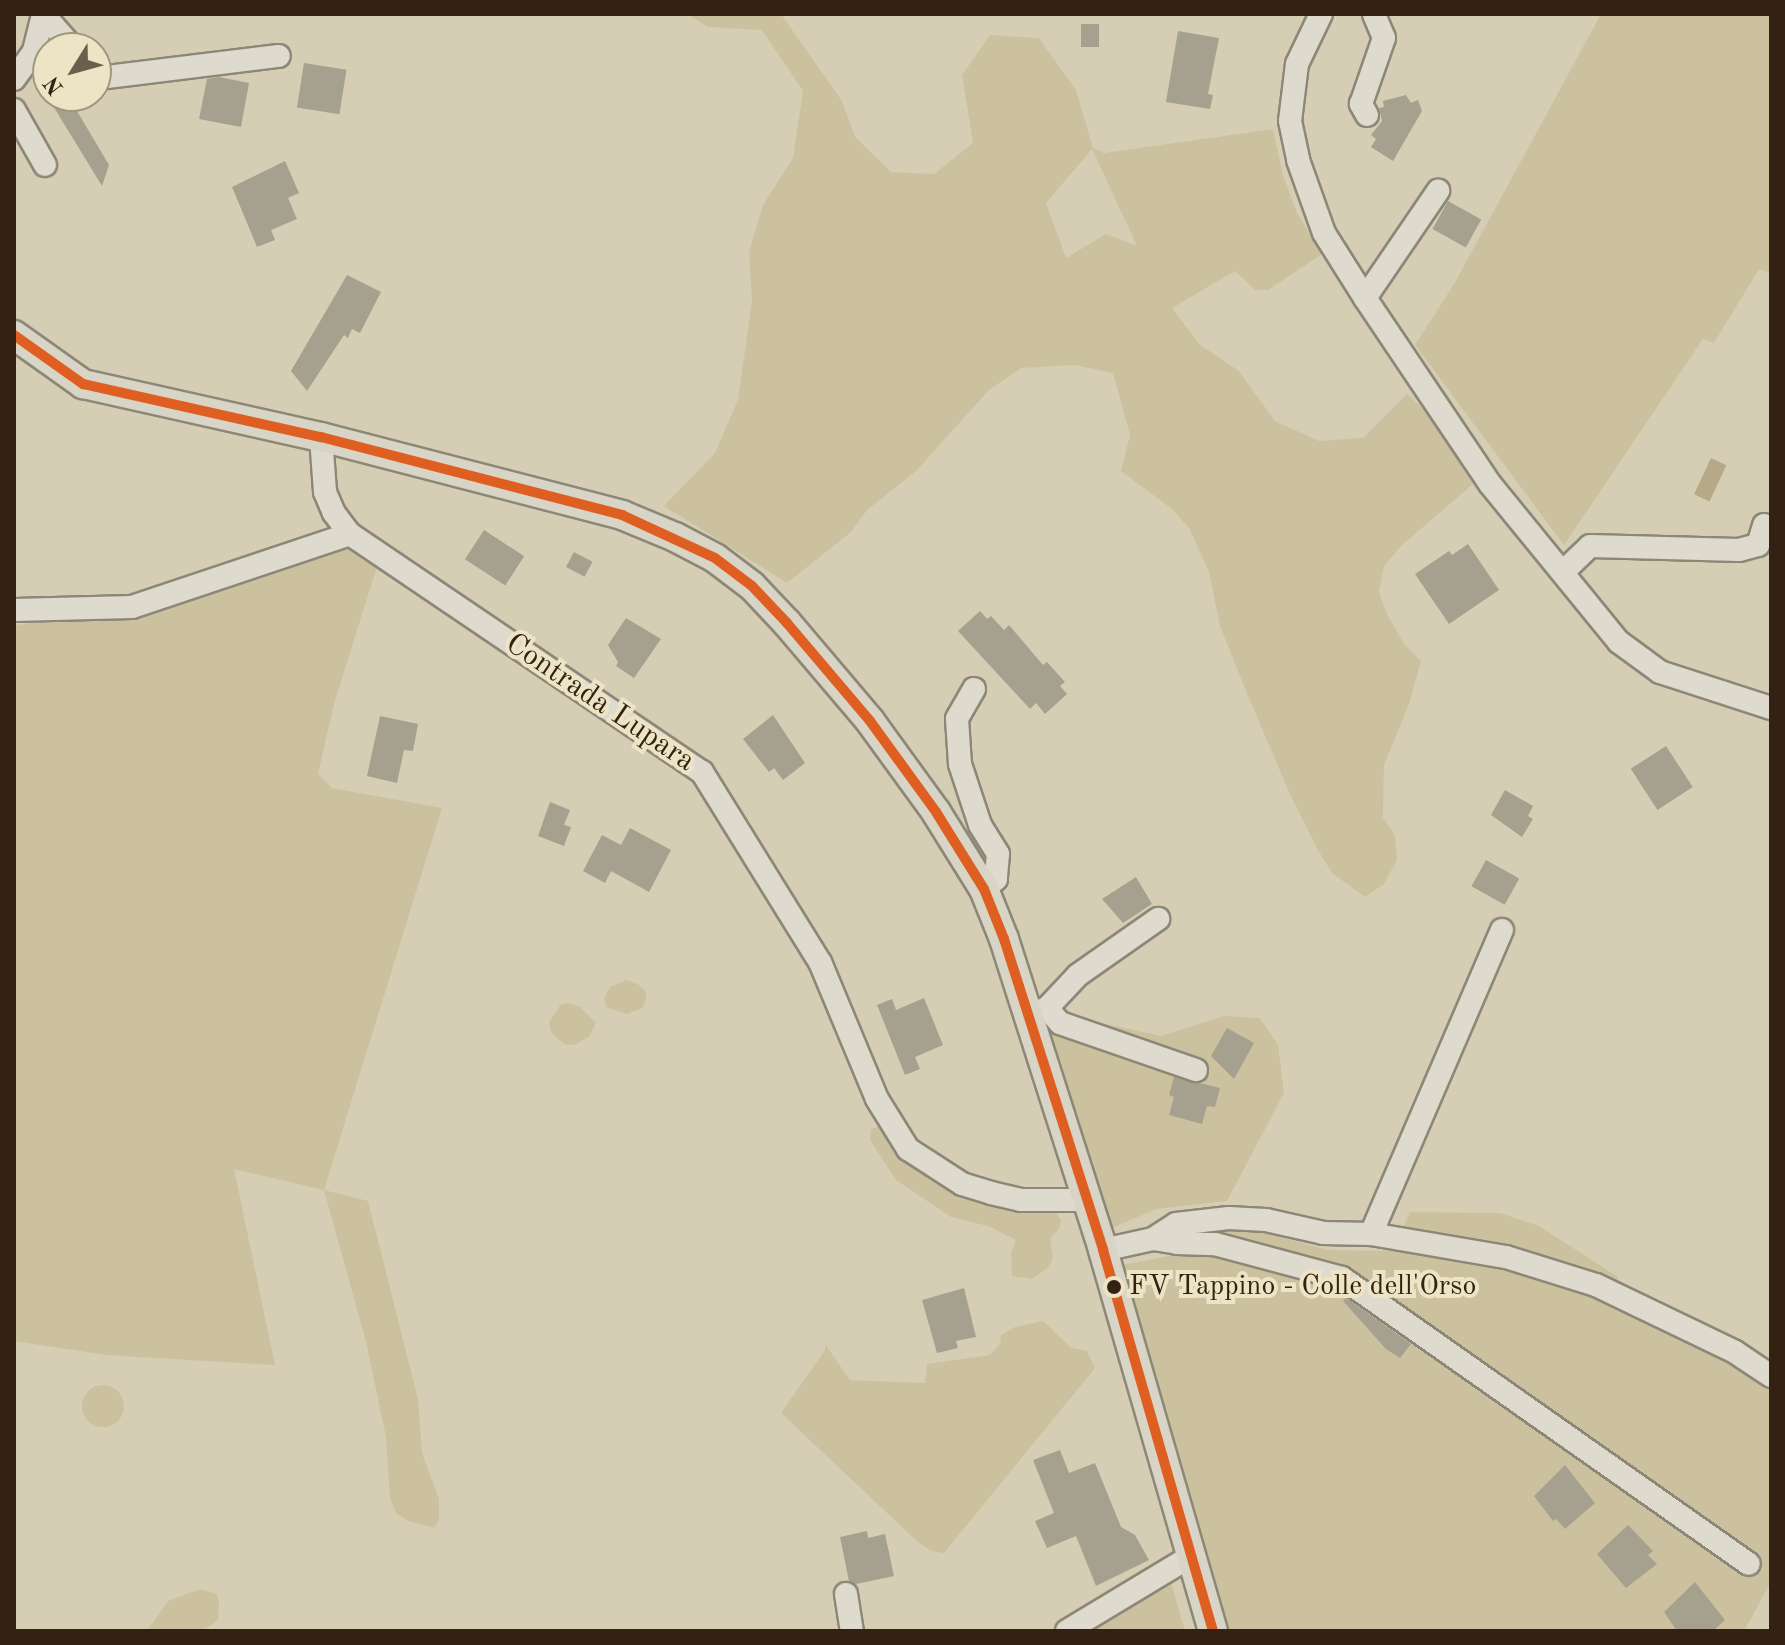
<!DOCTYPE html>
<style>
body{margin:0}
#map{position:relative;width:1785px;height:1645px;overflow:hidden;background:#d5ceb4;font-family:"Old Standard TT",serif}
div>[style]{position:absolute}
[style*='--x']{left:calc(var(--x)*1px);top:calc(var(--y)*1px);width:calc(var(--w)*1px);rotate:calc(var(--a)*1deg)}
.green>*{inset:0;background:#ccc19f}
.round{border-radius:50%}
.water>*{inset:0;background:#b5a987;transform-origin:0 0}
.building>*{inset:0;background:#a6a08e;transform-origin:0 0}
.roads{filter:drop-shadow(2px 0 #8d8777) drop-shadow(-2px 0 #8d8777) drop-shadow(0 2px #8d8777) drop-shadow(0 -2px #8d8777)}
.minor>*{height:22px;margin:-11px;padding:0 11px;transform-origin:11px;border-radius:11px;background:#dedbce}
.major>*{height:28px;margin:-14px;padding:0 14px;transform-origin:14px;border-radius:14px;background:#d8d5c6}
.bus-1>*{height:10px;margin:-5px;padding:0 5px;transform-origin:5px;border-radius:5px;background:#df5e21}
.dots>*{width:22px;height:22px;translate:-50% -50%;box-sizing:border-box;border:4px solid #ede4c5;border-radius:50%}
span{translate:-50% -50%;white-space:nowrap;text-align:center;line-height:1.15;-webkit-text-stroke:8px #ede4c5;paint-order:stroke}
.bus-label{font-size:28px;color:#332214}
.left{translate:0 -50%;text-align:left}
.street-label{font-size:30px;color:#332214}
.frame{position:absolute;inset:0;border:16px solid #332214;pointer-events:none}
.north{position:absolute;left:32px;top:32px;width:80px;height:80px;box-sizing:border-box;background:#ede4c5;border:2px solid #a3967e;border-radius:50%;rotate:233deg;font-size:22px;font-weight:700;line-height:32px;text-align:center;color:#332214}
.north::after{content:'';display:block;margin:auto;width:28px;height:36px;background:#6c5e4c;clip-path:polygon(50% 0,100% 100%,50% 72%,0 100%)}
</style>
<div id="map">
<div class="green">
<i style="clip-path:polygon(evenodd,687px 14px,781px 14px,842px 101px,855px 137px,891px 172px,934px 174px,973px 143px,962px 75px,990px 35px,1039px 38px,1076px 90px,1093px 148px,1104px 153px,1273px 129px,1283px 175px,1297px 213px,1322px 254px,1268px 290px,1255px 290px,1235px 271px,1172px 308px,1199px 344px,1239px 371px,1275px 421px,1319px 441px,1363px 438px,1407px 394px,1431px 416px,1473px 484px,1401px 546px,1384px 566px,1379px 592px,1386px 612px,1404px 644px,1421px 661px,1409px 704px,1384px 765px,1383px 818px,1395px 835px,1397px 860px,1384px 884px,1365px 897px,1332px 873px,1318px 850px,1289px 792px,1246px 691px,1220px 626px,1209px 572px,1189px 528px,1172px 509px,1121px 471px,1130px 435px,1113px 373px,1075px 365px,1021px 368px,989px 390px,916px 471px,867px 510px,851px 532px,787px 583px,664px 506px,715px 453px,738px 400px,752px 301px,749px 252px,763px 205px,793px 158px,803px 91px,762px 30px,708px 27px,687px 14px,1092px 149px,1137px 246px,1106px 234px,1066px 258px,1046px 203px,1092px 149px)"></i>
<i style="clip-path:polygon(1601px 14px,1771px 14px,1771px 273px,1759px 269px,1714px 343px,1703px 339px,1564px 545px,1415px 345px,1454px 284px)"></i>
<i style="clip-path:polygon(352px 547px,379px 560px,334px 704px,318px 774px,332px 788px,442px 808px,324px 1190px,368px 1201px,418px 1399px,422px 1453px,439px 1499px,439px 1520px,434px 1528px,408px 1521px,396px 1513px,390px 1498px,386px 1437px,366px 1342px,324px 1190px,234px 1169px,275px 1365px,106px 1355px,14px 1341px,14px 625px,117px 614px,333px 549px)"></i>
<i style="clip-path:polygon(626px 980px,638px 984px,646px 992px,646px 1000px,642px 1008px,627px 1014px,606px 1007px,604px 998px,610px 987px)"></i>
<i style="clip-path:polygon(569px 1003px,580px 1007px,596px 1023px,589px 1037px,574px 1045px,566px 1045px,551px 1033px,549px 1022px,561px 1004px)"></i>
<i style="clip-path:polygon(1224px 1016px,1260px 1018px,1278px 1045px,1284px 1093px,1227px 1201px,1156px 1209px,1112px 1228px,1047px 1029px,1078px 1018px,1161px 1036px)"></i>
<i style="clip-path:polygon(880px 1126px,913px 1168px,936px 1182px,970px 1195px,1056px 1211px,1061px 1220px,1059px 1229px,1050px 1238px,1053px 1257px,1049px 1267px,1032px 1279px,1012px 1276px,1011px 1252px,1016px 1240px,988px 1226px,951px 1217px,896px 1180px,870px 1140px,871px 1129px)"></i>
<i style="clip-path:polygon(1410px 1212px,1500px 1213px,1539px 1226px,1618px 1277px,1615px 1304px,1686px 1338px,1771px 1388px,1771px 1582px,1744px 1631px,1228px 1631px,1123px 1265px,1175px 1255px,1222px 1256px,1198px 1231px,1253px 1230px,1328px 1250px,1392px 1251px)"></i>
<i style="clip-path:polygon(1043px 1321px,1071px 1348px,1087px 1351px,1095px 1368px,944px 1553px,932px 1551px,919px 1543px,781px 1413px,825px 1350px,825px 1344px,850px 1380px,925px 1383px,927px 1364px,990px 1355px,1000px 1344px,1001px 1335px,1015px 1327px)"></i>
<i class="round" style="left:82px;top:1385px;width:42px;height:42px"></i>
<i style="clip-path:polygon(1170px 1579px,1185px 1631px,1086px 1631px,1109px 1619px)"></i>
<i style="clip-path:polygon(200px 1589px,216px 1594px,219px 1601px,218px 1619px,210px 1626px,199px 1631px,147px 1631px,168px 1601px)"></i>
</div>
<div class="water">
<i style="left:1711px;top:458px;width:17px;height:40px;rotate:25deg"></i>
</div>
<div class="building">
<i style="left:1081px;top:24px;width:18px;height:23px"></i>
<i style="clip-path:polygon(1178px 31px,1219px 38px,1208px 94px,1213px 95px,1210px 109px,1166px 102px)"></i>
<i style="left:304px;top:63px;width:43px;height:45px;rotate:9deg"></i>
<i style="clip-path:polygon(219px 77px,249px 83px,241px 127px,199px 119px,207px 79px)"></i>
<i style="clip-path:polygon(1406px 95px,1411px 103px,1418px 100px,1422px 111px,1393px 161px,1371px 147px,1376px 139px,1371px 135px,1382px 121px,1379px 108px,1384px 107px,1383px 101px)"></i>
<i style="clip-path:polygon(47px 96px,68px 96px,109px 165px,102px 186px)"></i>
<i style="clip-path:polygon(285px 161px,299px 193px,288px 198px,297px 219px,271px 230px,275px 240px,257px 247px,232px 187px)"></i>
<i style="left:1448px;top:201px;width:38px;height:32px;rotate:29deg"></i>
<i style="clip-path:polygon(347px 275px,381px 292px,360px 333px,352px 329px,348px 338px,344px 335px,307px 391px,291px 371px)"></i>
<i style="left:484px;top:530px;width:48px;height:35px;rotate:33deg"></i>
<i style="clip-path:polygon(1468px 544px,1499px 590px,1449px 624px,1415px 574px,1449px 551px,1452px 555px)"></i>
<i style="left:574px;top:552px;width:21px;height:17px;rotate:28deg"></i>
<i style="clip-path:polygon(980px 611px,987px 619px,991px 616px,1004px 630px,1009px 625px,1043px 665px,1047px 662px,1065px 682px,1060px 686px,1067px 694px,1045px 714px,1036px 703px,1030px 709px,958px 631px)"></i>
<i style="clip-path:polygon(626px 618px,661px 639px,634px 678px,616px 666px,618px 662px,608px 645px)"></i>
<i style="clip-path:polygon(773px 715px,805px 763px,783px 780px,774px 768px,769px 772px,743px 739px)"></i>
<i style="clip-path:polygon(380px 716px,418px 724px,413px 751px,404px 750px,397px 783px,367px 776px)"></i>
<i style="left:1666px;top:746px;width:49px;height:42px;rotate:57deg"></i>
<i style="clip-path:polygon(1505px 790px,1533px 806px,1528px 816px,1533px 819px,1522px 837px,1491px 815px)"></i>
<i style="clip-path:polygon(550px 802px,570px 810px,564px 825px,571px 827px,564px 846px,538px 836px)"></i>
<i style="clip-path:polygon(630px 828px,671px 850px,649px 892px,611px 871px,605px 883px,583px 871px,602px 835px,621px 845px)"></i>
<i style="left:1486px;top:860px;width:38px;height:30px;rotate:29deg"></i>
<i style="clip-path:polygon(1136px 877px,1152px 904px,1123px 923px,1102px 899px)"></i>
<i style="clip-path:polygon(924px 998px,943px 1045px,915px 1057px,920px 1069px,905px 1075px,877px 1005px,892px 999px,896px 1010px)"></i>
<i style="clip-path:polygon(1227px 1028px,1254px 1043px,1234px 1079px,1211px 1056px)"></i>
<i style="clip-path:polygon(1174px 1077px,1220px 1088px,1215px 1107px,1207px 1106px,1202px 1124px,1169px 1115px,1174px 1097px,1169px 1095px)"></i>
<i style="clip-path:polygon(964px 1288px,976px 1337px,956px 1341px,958px 1348px,937px 1353px,922px 1300px)"></i>
<i style="clip-path:polygon(1346px 1298px,1411px 1344px,1400px 1358px,1386px 1349px,1343px 1301px)"></i>
<i style="clip-path:polygon(1060px 1450px,1069px 1473px,1095px 1463px,1121px 1527px,1135px 1535px,1149px 1560px,1096px 1586px,1076px 1536px,1047px 1548px,1035px 1521px,1054px 1513px,1033px 1460px)"></i>
<i style="clip-path:polygon(1565px 1465px,1595px 1503px,1565px 1529px,1556px 1519px,1553px 1521px,1534px 1496px)"></i>
<i style="clip-path:polygon(1628px 1525px,1653px 1551px,1648px 1555px,1657px 1564px,1626px 1588px,1597px 1554px)"></i>
<i style="clip-path:polygon(867px 1531px,868px 1538px,885px 1534px,894px 1576px,856px 1584px,849px 1581px,840px 1537px)"></i>
<i style="clip-path:polygon(1695px 1582px,1725px 1620px,1713px 1631px,1677px 1631px,1664px 1612px)"></i>
</div>
<div class="roads">
<div class="minor">
<i style="--x:43;--y:14;--w:45;--a:48.6"></i>
<i style="--x:1321;--y:14;--w:55;--a:115.6"></i>
<i style="--x:1297;--y:64;--w:57;--a:97"></i>
<i style="--x:1290;--y:121;--w:40;--a:78"></i>
<i style="--x:1298;--y:160;--w:77;--a:70.4"></i>
<i style="--x:1324;--y:233;--w:77;--a:57.8"></i>
<i style="--x:1365;--y:298;--w:224;--a:56.1"></i>
<i style="--x:1490;--y:484;--w:204;--a:50.8"></i>
<i style="--x:1619;--y:642;--w:51;--a:36.2"></i>
<i style="--x:1660;--y:672;--w:117;--a:18"></i>
<i style="--x:96;--y:74;--w:5;--a:53"></i>
<i style="--x:99;--y:78;--w:181;--a:-7"></i>
<i style="--x:14;--y:79;--w:34;--a:-54"></i>
<i style="--x:34;--y:51;--w:38;--a:-76"></i>
<i style="--x:14;--y:110;--w:63;--a:60.6"></i>
<i style="--x:1367;--y:115;--w:13;--a:-119"></i>
<i style="--x:1361;--y:104;--w:70;--a:-70.8"></i>
<i style="--x:1384;--y:38;--w:26;--a:-113"></i>
<i style="--x:1365;--y:298;--w:130;--a:-55.7"></i>
<i style="--x:321;--y:437;--w:55;--a:85.8"></i>
<i style="--x:325;--y:492;--w:23;--a:67"></i>
<i style="--x:334;--y:513;--w:26;--a:53"></i>
<i style="--x:1563;--y:572;--w:37;--a:-44"></i>
<i style="--x:1590;--y:546;--w:149;--a:1.5"></i>
<i style="--x:1739;--y:550;--w:20;--a:-15"></i>
<i style="--x:1758;--y:545;--w:21;--a:-73"></i>
<i style="--x:14;--y:610;--w:118;--a:-1.5"></i>
<i style="--x:132;--y:607;--w:230;--a:-18.5"></i>
<i style="--x:350;--y:534;--w:425;--a:34.1"></i>
<i style="--x:702;--y:772;--w:224;--a:58.2"></i>
<i style="--x:820;--y:962;--w:148;--a:67.4"></i>
<i style="--x:877;--y:1099;--w:59;--a:58.2"></i>
<i style="--x:908;--y:1149;--w:64;--a:32.9"></i>
<i style="--x:962;--y:1184;--w:30;--a:17"></i>
<i style="--x:991;--y:1193;--w:31;--a:13"></i>
<i style="--x:1021;--y:1200;--w:66;--a:0"></i>
<i style="--x:974;--y:689;--w:34;--a:120"></i>
<i style="--x:957;--y:719;--w:45;--a:86.2"></i>
<i style="--x:960;--y:764;--w:64;--a:71.8"></i>
<i style="--x:980;--y:825;--w:34;--a:58"></i>
<i style="--x:998;--y:854;--w:25;--a:95"></i>
<i style="--x:996;--y:879;--w:16;--a:140"></i>
<i style="--x:1047;--y:1008;--w:20;--a:49"></i>
<i style="--x:1060;--y:1023;--w:144;--a:19.1"></i>
<i style="--x:1034;--y:1014;--w:14;--a:-25"></i>
<i style="--x:1047;--y:1008;--w:45;--a:-46.8"></i>
<i style="--x:1078;--y:975;--w:98;--a:-35"></i>
<i style="--x:1371;--y:1234;--w:331;--a:-66.7"></i>
<i style="--x:1153;--y:1239;--w:24;--a:9"></i>
<i style="--x:1177;--y:1243;--w:38;--a:2"></i>
<i style="--x:1215;--y:1244;--w:131;--a:15"></i>
<i style="--x:1342;--y:1278;--w:497;--a:35.1"></i>
<i style="--x:1103;--y:1250;--w:51;--a:-12.4"></i>
<i style="--x:1153;--y:1239;--w:27;--a:-33"></i>
<i style="--x:1176;--y:1224;--w:53;--a:-6.5"></i>
<i style="--x:1229;--y:1218;--w:37;--a:3"></i>
<i style="--x:1266;--y:1220;--w:58;--a:12.8"></i>
<i style="--x:1323;--y:1233;--w:48;--a:1.2"></i>
<i style="--x:1371;--y:1234;--w:137;--a:9.7"></i>
<i style="--x:1506;--y:1257;--w:94;--a:17.3"></i>
<i style="--x:1596;--y:1285;--w:154;--a:25.7"></i>
<i style="--x:1735;--y:1352;--w:43;--a:33.7"></i>
<i style="--x:846;--y:1594;--w:37;--a:81"></i>
<i style="--x:1067;--y:1631;--w:147;--a:-31.1"></i>
</div>
<div class="major">
<i style="--x:14;--y:335;--w:85;--a:35.4"></i>
<i style="--x:83;--y:384;--w:244;--a:12.6"></i>
<i style="--x:321;--y:437;--w:311;--a:14.5"></i>
<i style="--x:622;--y:515;--w:57;--a:22.5"></i>
<i style="--x:675;--y:537;--w:45;--a:27.7"></i>
<i style="--x:715;--y:558;--w:46;--a:37.1"></i>
<i style="--x:752;--y:586;--w:51;--a:46.6"></i>
<i style="--x:787;--y:623;--w:128;--a:49.7"></i>
<i style="--x:870;--y:721;--w:112;--a:54"></i>
<i style="--x:936;--y:812;--w:91;--a:58.1"></i>
<i style="--x:984;--y:889;--w:54;--a:68.2"></i>
<i style="--x:1004;--y:939;--w:326;--a:72.3"></i>
<i style="--x:1103;--y:1250;--w:397;--a:73.9"></i>
</div>
</div>
<div class="bus-1">
<i style="--x:14;--y:335;--w:85;--a:35.4"></i>
<i style="--x:83;--y:384;--w:244;--a:12.6"></i>
<i style="--x:321;--y:437;--w:311;--a:14.5"></i>
<i style="--x:622;--y:515;--w:102;--a:24.8"></i>
<i style="--x:715;--y:558;--w:46;--a:37.1"></i>
<i style="--x:752;--y:586;--w:51;--a:46.6"></i>
<i style="--x:787;--y:623;--w:128;--a:49.7"></i>
<i style="--x:870;--y:721;--w:112;--a:54"></i>
<i style="--x:936;--y:812;--w:91;--a:58.1"></i>
<i style="--x:984;--y:889;--w:54;--a:68.2"></i>
<i style="--x:1004;--y:939;--w:326;--a:72.3"></i>
<i style="--x:1103;--y:1250;--w:397;--a:73.9"></i>
</div>
<div class="dots">
<i style="left:1114px;top:1287px;background:#332214"></i>
</div>
<div class="bus-label">
<span class="left" style="left:1129px;top:1287px">FV Tappino - Colle dell'Orso</span>
</div>
<div class="street-label">
<span style="left:600px;top:703px;rotate:34deg">Contrada Lupara</span>
</div>
<div class="frame"></div>
<div class="north">N</div>
</div>
